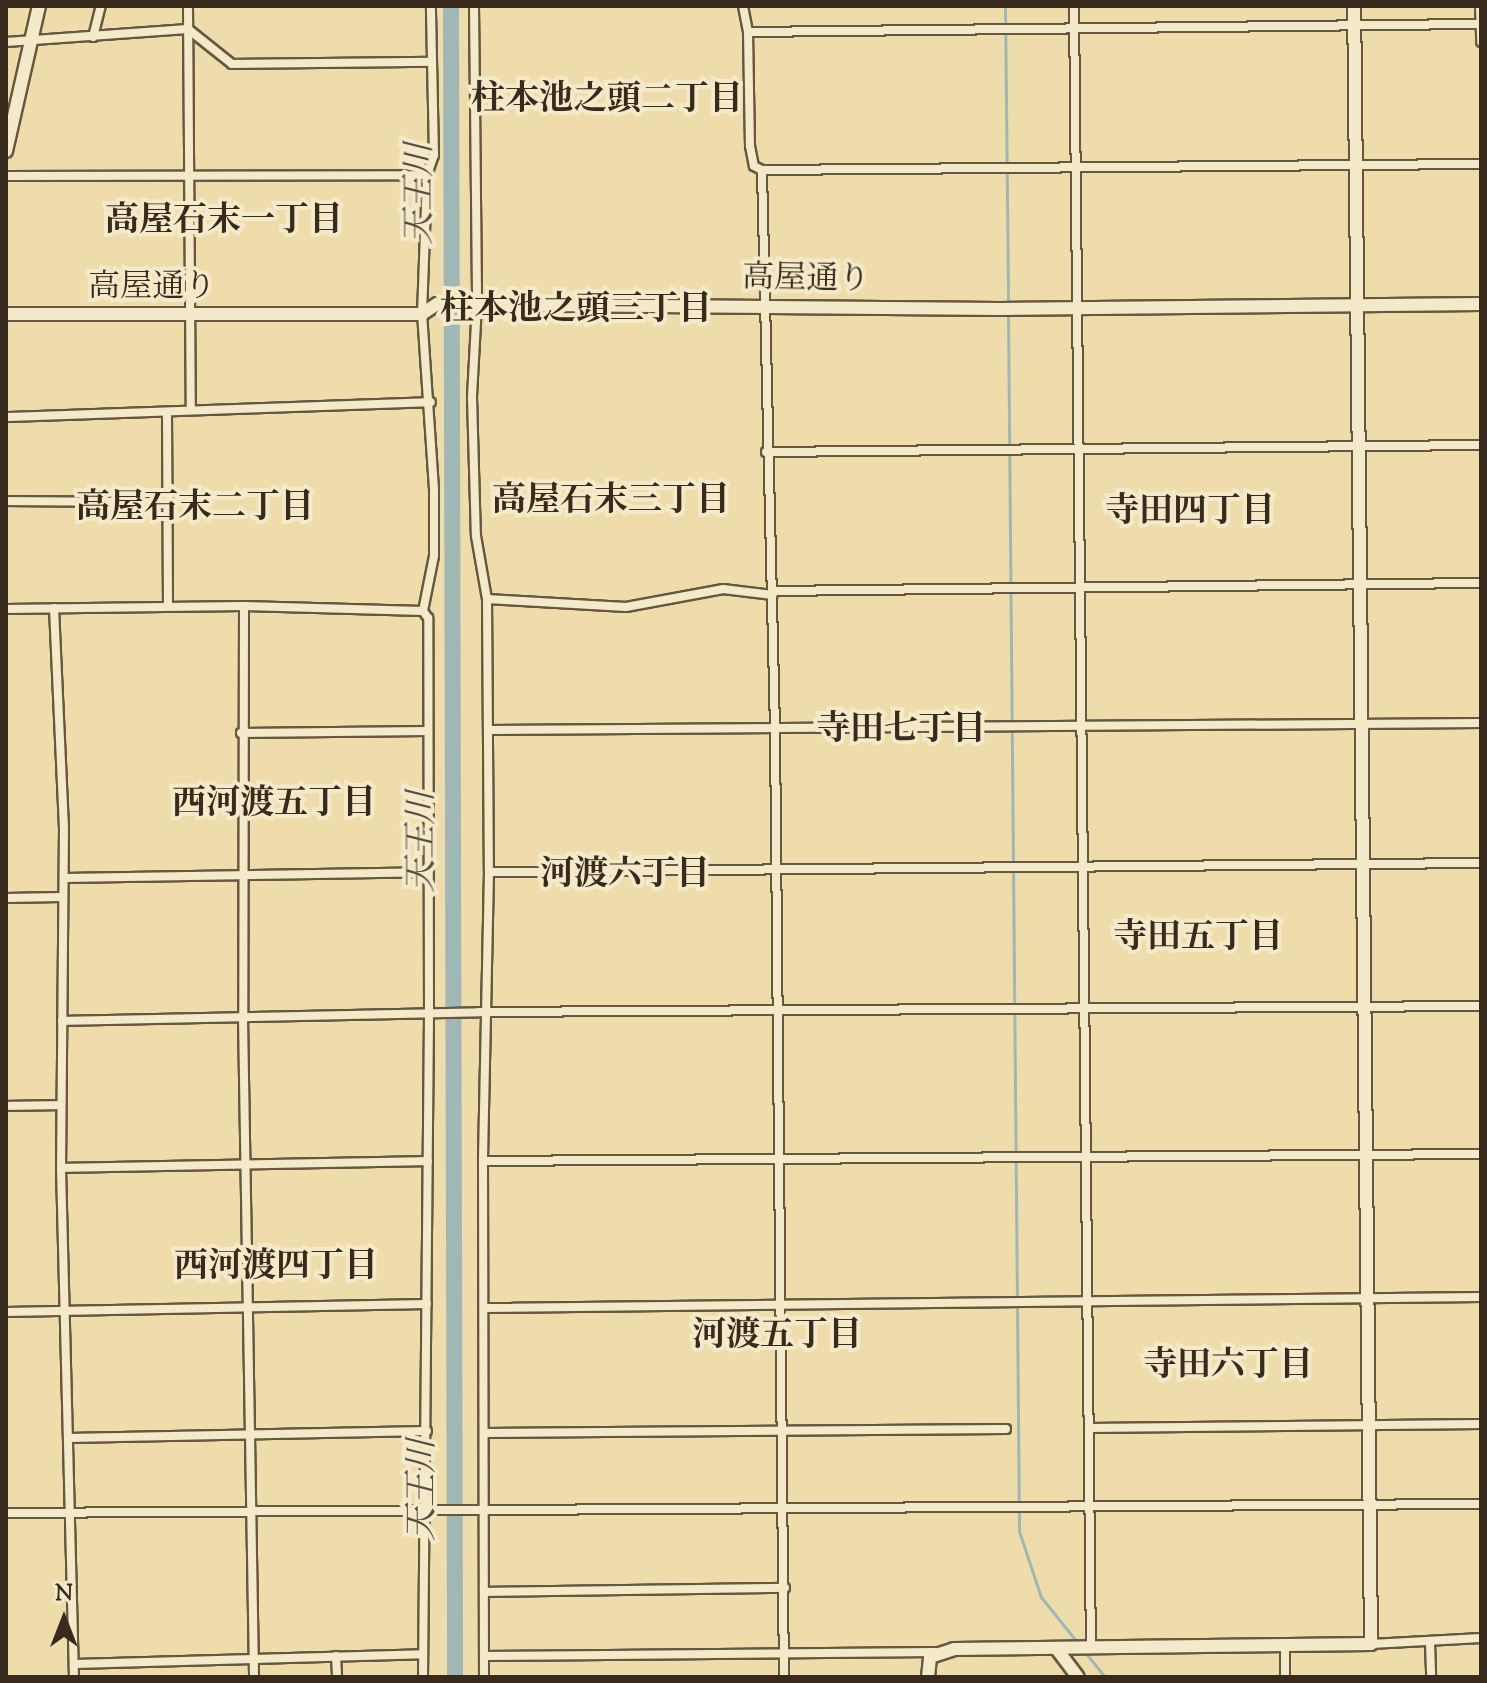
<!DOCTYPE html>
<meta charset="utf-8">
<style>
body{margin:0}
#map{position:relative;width:1487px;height:1683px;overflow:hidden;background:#eda;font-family:"Sorts Mill Goudy","Noto Serif JP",serif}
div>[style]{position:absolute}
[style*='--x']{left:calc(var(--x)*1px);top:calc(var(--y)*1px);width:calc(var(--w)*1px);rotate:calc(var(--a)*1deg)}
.stream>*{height:3px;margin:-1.5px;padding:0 1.5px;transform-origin:1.5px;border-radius:1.5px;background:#9fb8b5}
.river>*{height:16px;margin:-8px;padding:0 8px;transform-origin:8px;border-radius:8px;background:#9fb8b5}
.roads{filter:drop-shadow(2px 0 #665740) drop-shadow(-2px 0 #665740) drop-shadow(0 2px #665740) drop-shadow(0 -2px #665740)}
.street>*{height:8px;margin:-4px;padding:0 4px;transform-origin:4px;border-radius:4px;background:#f4e9c8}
.secondary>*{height:12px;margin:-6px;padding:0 6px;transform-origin:6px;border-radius:6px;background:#f4e9c8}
span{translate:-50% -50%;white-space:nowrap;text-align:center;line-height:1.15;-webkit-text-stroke:8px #f4e9c8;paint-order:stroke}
.street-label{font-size:32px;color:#382a1c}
.neighbourhood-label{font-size:34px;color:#382a1c;font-weight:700}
.water-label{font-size:34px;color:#524e42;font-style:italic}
.frame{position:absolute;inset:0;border:8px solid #382a1c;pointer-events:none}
.north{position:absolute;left:24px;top:1579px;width:80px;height:80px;-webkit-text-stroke:6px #f4e9c8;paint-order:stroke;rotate:0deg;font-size:22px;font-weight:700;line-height:32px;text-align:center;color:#382a1c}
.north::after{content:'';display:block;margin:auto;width:28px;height:36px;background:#382a1c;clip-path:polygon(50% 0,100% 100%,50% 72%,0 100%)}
</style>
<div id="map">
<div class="stream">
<i style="--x:1005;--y:6;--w:300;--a:89.4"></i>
<i style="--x:1008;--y:314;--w:1217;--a:89.48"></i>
<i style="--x:1019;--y:1531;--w:70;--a:71.6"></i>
<i style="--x:1041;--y:1597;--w:58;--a:51.3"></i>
<i style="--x:1084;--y:1651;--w:33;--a:51"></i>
</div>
<div class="river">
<i style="--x:451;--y:6;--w:1671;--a:89.86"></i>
</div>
<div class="roads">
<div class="street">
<i style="--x:188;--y:6;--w:403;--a:89.6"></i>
<i style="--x:474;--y:6;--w:298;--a:89.4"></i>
<i style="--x:477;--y:304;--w:93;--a:93.1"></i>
<i style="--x:472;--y:397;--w:139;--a:88.4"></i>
<i style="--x:476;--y:536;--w:64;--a:80.1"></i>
<i style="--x:487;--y:599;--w:273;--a:89.6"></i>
<i style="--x:489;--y:872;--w:289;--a:91.2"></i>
<i style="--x:483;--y:1161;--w:516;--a:89.89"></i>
<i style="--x:743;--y:6;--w:26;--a:79"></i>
<i style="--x:748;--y:32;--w:114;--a:89"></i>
<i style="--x:750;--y:146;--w:20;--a:79"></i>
<i style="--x:754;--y:166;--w:9;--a:27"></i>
<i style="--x:762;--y:170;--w:719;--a:-0.48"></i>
<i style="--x:1074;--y:6;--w:1641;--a:89.41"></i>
<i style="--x:1480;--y:6;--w:36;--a:88"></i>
<i style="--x:748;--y:32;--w:731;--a:-0.63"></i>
<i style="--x:93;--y:37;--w:32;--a:-76"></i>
<i style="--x:6;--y:42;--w:182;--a:-4.1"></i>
<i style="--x:188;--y:29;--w:56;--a:38.5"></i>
<i style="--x:232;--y:64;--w:199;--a:-0.6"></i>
<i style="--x:762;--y:170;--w:560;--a:88.67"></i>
<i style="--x:775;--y:730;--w:947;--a:89.46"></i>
<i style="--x:6;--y:176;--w:421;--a:-0.1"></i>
<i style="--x:167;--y:414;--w:191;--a:89.7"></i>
<i style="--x:6;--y:417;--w:425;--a:-2"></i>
<i style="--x:766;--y:452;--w:715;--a:-0.56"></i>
<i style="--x:6;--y:501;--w:162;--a:0.4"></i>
<i style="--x:773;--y:591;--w:708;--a:-0.65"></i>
<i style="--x:487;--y:599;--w:139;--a:3.3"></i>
<i style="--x:626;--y:607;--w:99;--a:-10.5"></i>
<i style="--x:723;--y:589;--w:50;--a:6.8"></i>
<i style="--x:244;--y:606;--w:412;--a:90.1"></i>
<i style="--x:243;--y:1018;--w:659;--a:89.04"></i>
<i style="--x:54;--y:608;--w:220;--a:87.4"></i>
<i style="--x:64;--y:828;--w:340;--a:90.5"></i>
<i style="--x:61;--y:1168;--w:509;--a:88.54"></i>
<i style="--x:6;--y:609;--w:238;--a:-0.7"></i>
<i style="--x:244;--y:606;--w:179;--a:1.6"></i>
<i style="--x:488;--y:730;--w:993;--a:-0.4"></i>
<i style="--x:241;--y:733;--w:186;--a:-0.6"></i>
<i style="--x:489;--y:872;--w:992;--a:-0.52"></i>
<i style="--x:64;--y:878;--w:362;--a:-0.9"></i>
<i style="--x:6;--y:898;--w:55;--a:-1"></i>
<i style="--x:62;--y:1021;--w:417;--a:-1.2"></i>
<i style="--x:479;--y:1012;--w:1002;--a:-0.34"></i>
<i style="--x:6;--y:1106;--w:55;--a:-1"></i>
<i style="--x:483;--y:1161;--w:998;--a:-0.4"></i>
<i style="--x:61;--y:1168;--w:367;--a:-1.1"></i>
<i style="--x:485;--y:1308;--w:996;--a:-0.63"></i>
<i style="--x:6;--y:1312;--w:421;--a:-1.1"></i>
<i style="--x:1089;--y:1428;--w:392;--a:-0.6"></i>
<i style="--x:485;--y:1433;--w:521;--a:-0.44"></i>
<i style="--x:68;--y:1438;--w:359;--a:-1.1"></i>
<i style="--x:6;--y:1513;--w:1475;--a:-0.35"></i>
<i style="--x:484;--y:1592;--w:301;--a:-0.8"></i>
<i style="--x:1430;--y:1643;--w:34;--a:88"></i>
<i style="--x:1371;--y:1644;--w:110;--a:-3.1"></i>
<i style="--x:1285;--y:1646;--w:31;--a:90"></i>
<i style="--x:336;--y:1656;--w:21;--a:87"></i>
<i style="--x:484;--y:1656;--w:451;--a:-0.5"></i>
<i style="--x:75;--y:1664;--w:348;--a:-1.6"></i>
<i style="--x:423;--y:1677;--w:664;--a:-89.48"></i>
<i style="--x:429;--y:1013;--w:395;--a:-90.1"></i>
<i style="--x:428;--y:618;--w:9;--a:-126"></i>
<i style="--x:423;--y:611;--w:56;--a:-78.7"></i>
<i style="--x:434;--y:556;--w:67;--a:-90"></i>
<i style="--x:434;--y:489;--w:175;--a:-93.9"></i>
<i style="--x:422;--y:314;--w:139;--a:-87.9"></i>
<i style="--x:427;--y:175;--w:21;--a:-71"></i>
<i style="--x:434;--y:155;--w:149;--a:-91.2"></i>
</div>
<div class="secondary">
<i style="--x:6;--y:151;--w:149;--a:-77.2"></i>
<i style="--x:6;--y:314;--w:416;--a:0"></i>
<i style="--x:422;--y:314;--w:18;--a:-34"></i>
<i style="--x:437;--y:304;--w:563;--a:0.51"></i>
<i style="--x:1000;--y:309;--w:481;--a:-0.6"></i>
<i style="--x:1056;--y:1648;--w:36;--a:53"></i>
<i style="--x:928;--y:1677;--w:20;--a:-84"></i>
<i style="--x:930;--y:1657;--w:25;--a:-18"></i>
<i style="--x:954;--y:1649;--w:417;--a:-0.7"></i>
<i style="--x:1371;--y:1644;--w:1638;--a:-90.59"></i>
</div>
</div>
<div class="street-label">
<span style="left:806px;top:280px;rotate:1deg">高屋通り</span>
<span style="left:152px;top:288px">高屋通り</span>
</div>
<div class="neighbourhood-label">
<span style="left:607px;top:101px">柱本池之頭二丁目</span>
<span style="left:224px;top:222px">高屋石末一丁目</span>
<span style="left:576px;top:311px">柱本池之頭三丁目</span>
<span style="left:611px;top:502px">高屋石末三丁目</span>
<span style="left:195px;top:509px">高屋石末二丁目</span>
<span style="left:1190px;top:513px">寺田四丁目</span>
<span style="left:901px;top:731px">寺田七丁目</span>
<span style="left:274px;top:805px">西河渡五丁目</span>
<span style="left:625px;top:876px">河渡六丁目</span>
<span style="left:1198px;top:939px">寺田五丁目</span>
<span style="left:276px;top:1268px">西河渡四丁目</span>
<span style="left:777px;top:1337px">河渡五丁目</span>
<span style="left:1228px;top:1367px">寺田六丁目</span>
</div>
<div class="water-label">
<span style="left:421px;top:194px;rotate:-90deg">天王川</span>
<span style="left:423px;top:842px;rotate:-90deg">天王川</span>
<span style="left:424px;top:1490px;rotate:-90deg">天王川</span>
</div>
<div class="frame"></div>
<div class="north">N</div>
</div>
